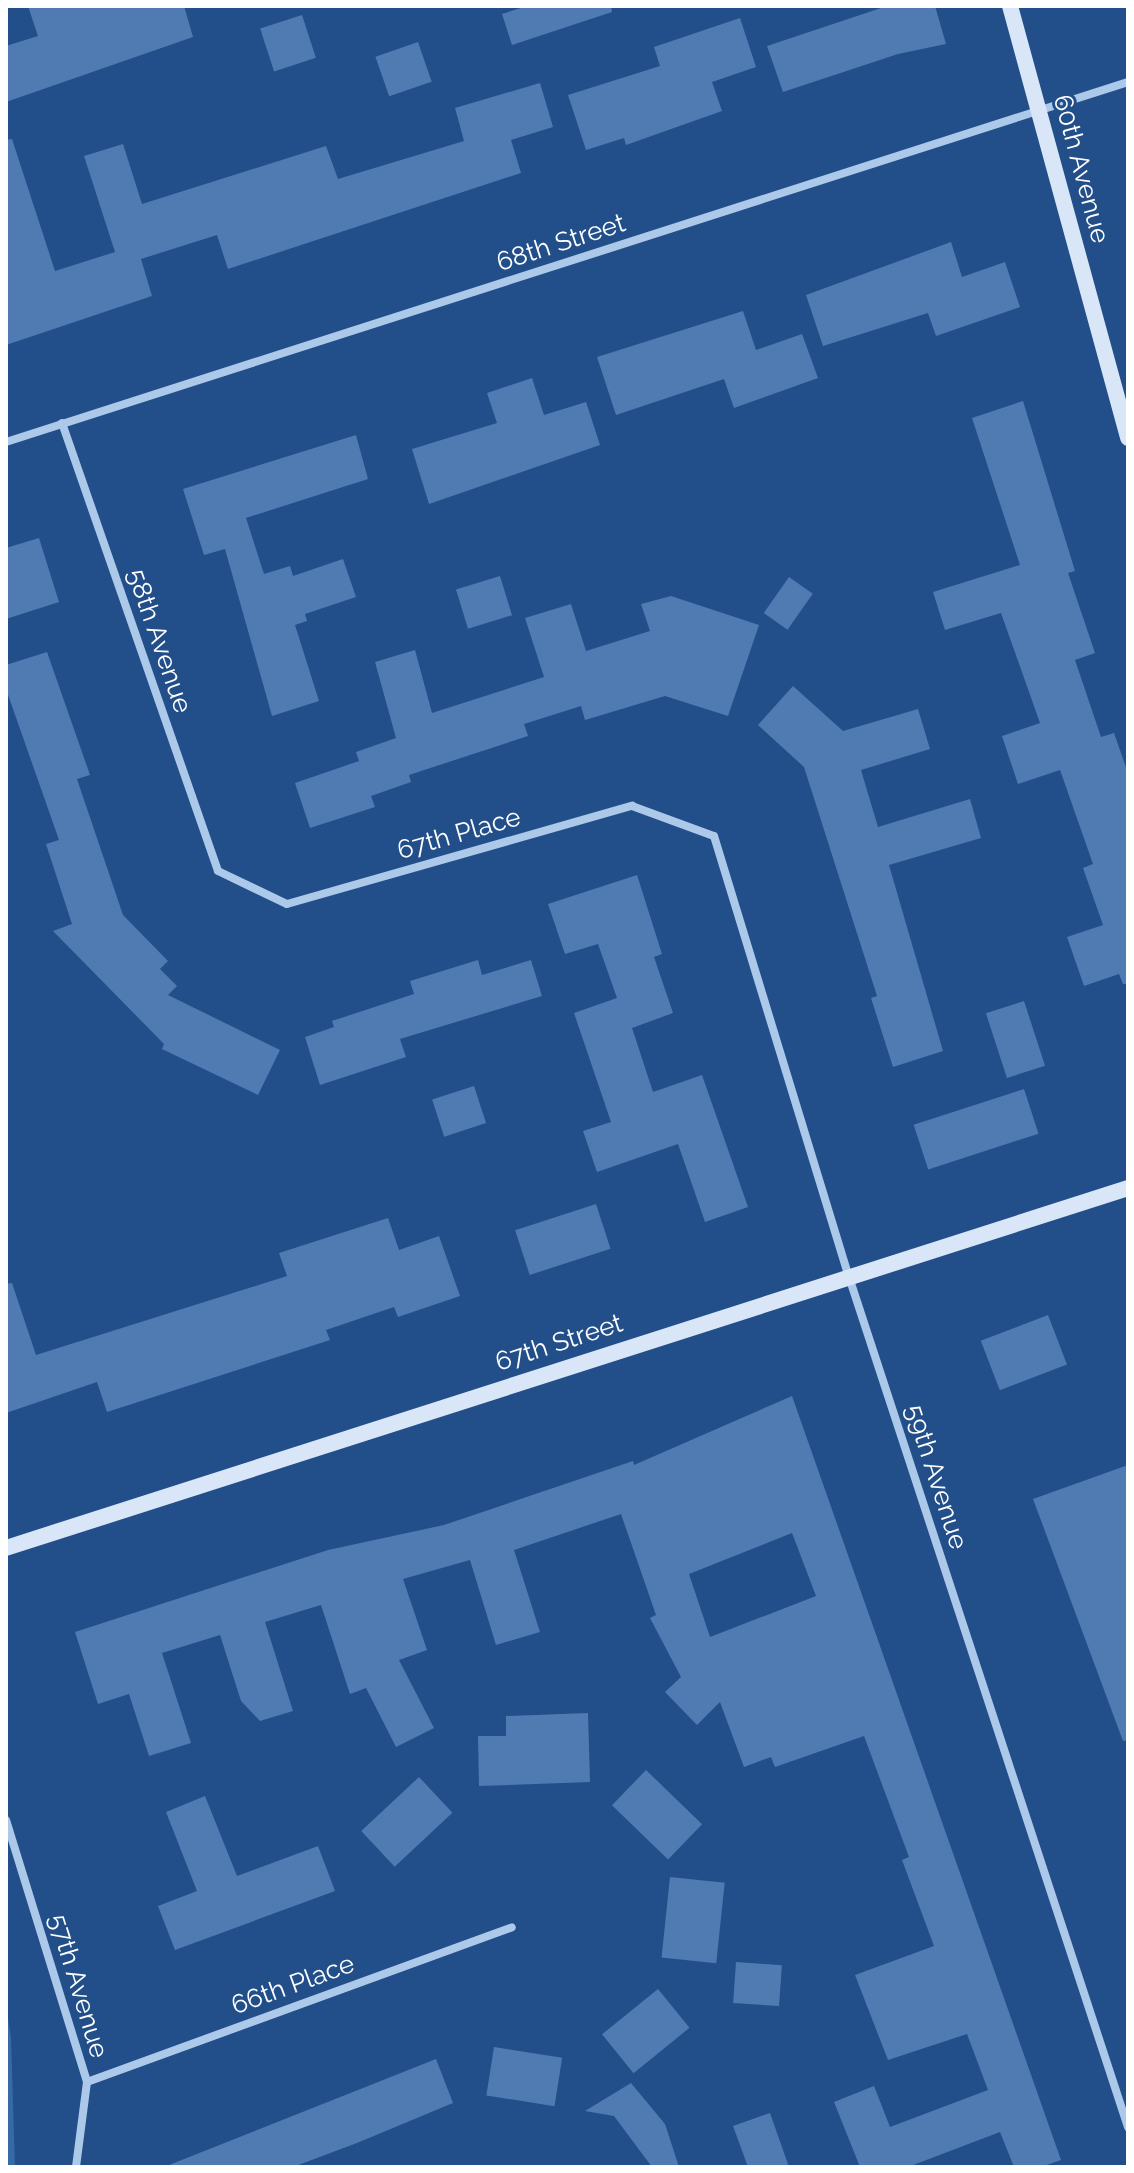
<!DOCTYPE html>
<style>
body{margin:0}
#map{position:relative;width:1134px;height:2173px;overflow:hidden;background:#224f89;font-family:Raleway,sans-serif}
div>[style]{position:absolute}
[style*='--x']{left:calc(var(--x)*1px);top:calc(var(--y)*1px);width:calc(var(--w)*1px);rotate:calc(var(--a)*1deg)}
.green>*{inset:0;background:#3669a6}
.building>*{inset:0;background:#4f7bb2;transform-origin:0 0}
.street>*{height:8px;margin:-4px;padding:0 4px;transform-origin:4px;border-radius:4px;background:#adc9ea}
.secondary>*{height:16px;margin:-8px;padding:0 8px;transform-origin:8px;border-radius:8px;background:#d9e6f8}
span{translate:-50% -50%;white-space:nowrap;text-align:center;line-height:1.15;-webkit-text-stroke:6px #224f89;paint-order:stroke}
.street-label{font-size:26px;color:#fff}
.frame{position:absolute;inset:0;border:8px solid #fff;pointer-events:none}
</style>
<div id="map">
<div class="green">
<i style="clip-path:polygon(6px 2006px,11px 2037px,15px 2167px,6px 2167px)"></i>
</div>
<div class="building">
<i style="clip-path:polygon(28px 6px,184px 6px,193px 37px,6px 102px,6px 46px,38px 36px)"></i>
<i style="clip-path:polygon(527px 6px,611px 6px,612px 12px,512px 45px,502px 14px)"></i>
<i style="clip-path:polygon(887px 6px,935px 6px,946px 44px,898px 54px,783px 92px,767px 46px)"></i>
<i style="left:302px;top:15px;width:45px;height:44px;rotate:72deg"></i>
<i style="clip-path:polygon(740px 18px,756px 67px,712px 82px,722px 111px,626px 145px,624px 138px,586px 150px,568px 95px,660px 66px,654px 47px)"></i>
<i style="left:418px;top:42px;width:42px;height:45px;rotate:71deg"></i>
<i style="clip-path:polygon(540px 83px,553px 127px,511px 140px,521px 173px,228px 269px,217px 235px,141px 259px,152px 296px,6px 345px,6px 140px,12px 139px,55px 271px,115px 252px,84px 156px,123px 144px,142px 204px,326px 146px,338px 179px,464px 141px,455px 108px)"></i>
<i style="clip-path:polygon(951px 242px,962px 277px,1005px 262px,1020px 307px,936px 336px,928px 313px,823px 346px,806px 295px)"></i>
<i style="clip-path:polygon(743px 311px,756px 350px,802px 334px,818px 378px,734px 408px,724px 379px,616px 415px,597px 357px)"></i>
<i style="clip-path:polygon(532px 378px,544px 415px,586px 402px,600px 445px,429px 504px,412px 449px,497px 423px,487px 393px)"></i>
<i style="clip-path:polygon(1023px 401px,1075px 571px,1068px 573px,1095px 653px,1075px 660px,1101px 737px,1114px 733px,1128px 773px,1128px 984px,1123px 984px,1119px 974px,1084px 986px,1067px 937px,1103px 925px,1083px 868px,1093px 864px,1060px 770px,1018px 784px,1002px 736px,1040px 723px,1001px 613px,945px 630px,933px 592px,1020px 565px,972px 418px)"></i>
<i style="clip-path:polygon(356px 435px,368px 479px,246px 518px,264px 574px,290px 566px,293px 576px,343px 559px,356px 597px,305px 614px,307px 621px,295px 625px,319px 701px,272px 716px,225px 549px,204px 555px,183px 489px)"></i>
<i style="clip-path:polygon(39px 538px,59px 602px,6px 619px,6px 548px)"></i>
<i style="left:500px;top:576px;width:41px;height:46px;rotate:73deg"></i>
<i style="left:789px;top:577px;width:29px;height:44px;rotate:35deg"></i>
<i style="clip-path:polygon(671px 596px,759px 625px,728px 716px,665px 696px,585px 720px,581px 706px,524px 724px,528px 736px,409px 775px,411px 782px,371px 796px,375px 807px,310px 828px,295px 783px,359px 761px,356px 752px,396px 738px,375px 662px,415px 650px,432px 713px,544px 677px,525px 618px,571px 604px,586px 651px,650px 631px,641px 604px)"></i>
<i style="clip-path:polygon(47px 652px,90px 775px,77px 779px,123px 915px,168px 961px,160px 969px,177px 986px,168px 995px,280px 1050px,258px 1095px,162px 1049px,164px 1044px,53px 931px,72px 924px,46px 844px,59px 840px,6px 689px,6px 665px)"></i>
<i style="clip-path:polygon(793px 686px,843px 731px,918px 709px,930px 749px,861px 770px,878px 827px,970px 799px,981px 838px,889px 865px,943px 1051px,893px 1067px,871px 998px,877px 996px,804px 767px,758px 725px)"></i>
<i style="clip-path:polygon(637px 875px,662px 954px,654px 957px,673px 1013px,632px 1028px,653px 1092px,702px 1075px,748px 1207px,705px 1222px,678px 1144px,597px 1172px,583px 1131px,611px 1122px,574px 1013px,617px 998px,598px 944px,565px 954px,548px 904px)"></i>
<i style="clip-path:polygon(478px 960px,482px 975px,531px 960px,542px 996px,400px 1039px,406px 1057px,320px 1085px,305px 1037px,334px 1027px,332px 1021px,414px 994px,410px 981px)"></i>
<i style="left:1024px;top:1001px;width:68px;height:40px;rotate:72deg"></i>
<i style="left:474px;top:1086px;width:39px;height:44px;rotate:72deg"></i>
<i style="left:1024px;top:1089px;width:47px;height:116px;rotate:72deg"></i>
<i style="left:596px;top:1204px;width:47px;height:85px;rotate:72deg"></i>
<i style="clip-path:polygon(388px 1218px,399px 1250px,439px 1236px,460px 1296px,398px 1317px,394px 1307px,326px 1330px,330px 1340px,107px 1412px,97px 1382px,6px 1413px,6px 1284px,12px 1283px,36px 1355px,287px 1276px,279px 1253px)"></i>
<i style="left:1048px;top:1315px;width:53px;height:72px;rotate:69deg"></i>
<i style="clip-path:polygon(evenodd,792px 1396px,1061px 2160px,1041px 2167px,1014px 2167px,1000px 2132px,908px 2167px,860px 2167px,834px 2102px,874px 2086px,890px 2127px,988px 2090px,967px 2034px,888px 2060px,855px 1975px,934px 1946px,902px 1860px,909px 1857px,864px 1736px,775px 1767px,771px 1757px,744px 1767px,720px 1702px,697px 1725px,665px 1692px,681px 1677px,650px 1618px,656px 1615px,621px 1514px,514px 1550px,540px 1632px,496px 1645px,470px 1560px,403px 1579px,427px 1650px,399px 1660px,434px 1728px,396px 1747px,366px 1688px,350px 1694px,321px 1605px,265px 1622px,293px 1711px,260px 1721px,241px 1701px,220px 1635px,162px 1653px,191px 1743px,149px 1756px,129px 1694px,98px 1704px,75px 1632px,328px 1550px,444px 1525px,633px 1461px,634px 1465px,792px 1396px,792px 1533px,816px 1596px,710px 1637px,689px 1574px,792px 1533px)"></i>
<i style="clip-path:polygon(1128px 1465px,1128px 1740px,1123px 1741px,1033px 1499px)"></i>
<i style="clip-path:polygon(588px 1713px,590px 1782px,479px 1786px,478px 1736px,506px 1736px,506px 1716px)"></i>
<i style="left:646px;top:1770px;width:78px;height:49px;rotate:44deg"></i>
<i style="left:419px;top:1777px;width:49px;height:79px;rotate:47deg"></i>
<i style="clip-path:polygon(205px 1796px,237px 1876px,318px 1846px,335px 1891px,175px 1950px,158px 1906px,197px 1891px,166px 1812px)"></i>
<i style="left:670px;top:1877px;width:55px;height:81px;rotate:6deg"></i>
<i style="left:736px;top:1962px;width:46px;height:41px;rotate:4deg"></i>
<i style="left:658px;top:1989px;width:50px;height:72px;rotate:51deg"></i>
<i style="left:494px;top:2047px;width:69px;height:49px;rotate:9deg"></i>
<i style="clip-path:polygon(436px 2059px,453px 2103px,357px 2143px,293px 2167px,164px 2167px)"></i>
<i style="clip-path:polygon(631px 2083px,665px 2124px,679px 2167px,652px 2167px,614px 2116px,585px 2111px)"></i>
<i style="clip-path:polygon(770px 2113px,789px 2167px,748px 2167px,733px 2126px)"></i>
</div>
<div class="street">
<i style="--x:62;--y:423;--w:474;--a:70.8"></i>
<i style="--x:218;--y:871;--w:76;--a:25.6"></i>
<i style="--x:287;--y:904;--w:359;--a:-15.9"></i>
<i style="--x:632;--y:806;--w:87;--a:20.1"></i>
<i style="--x:714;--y:836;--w:458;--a:73"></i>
<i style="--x:848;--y:1274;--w:898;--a:71.83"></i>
<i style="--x:6;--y:442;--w:1178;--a:-17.79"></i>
<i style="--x:6;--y:1820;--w:274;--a:72.8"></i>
<i style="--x:87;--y:2082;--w:86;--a:97.4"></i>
<i style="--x:87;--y:2082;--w:452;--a:-20"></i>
</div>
<div class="secondary">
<i style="--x:1010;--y:6;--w:448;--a:74.7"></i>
<i style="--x:6;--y:1548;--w:1178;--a:-17.79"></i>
</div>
<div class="street-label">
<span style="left:1081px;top:169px;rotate:75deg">60th Avenue</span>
<span style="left:561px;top:243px;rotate:-18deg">68th Street</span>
<span style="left:159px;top:641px;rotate:71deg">58th Avenue</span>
<span style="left:459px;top:834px;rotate:-16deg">67th Place</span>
<span style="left:559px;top:1343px;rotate:-18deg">67th Street</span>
<span style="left:936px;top:1477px;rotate:72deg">59th Avenue</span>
<span style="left:293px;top:1985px;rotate:-20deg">66th Place</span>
<span style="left:78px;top:1986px;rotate:73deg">57th Avenue</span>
</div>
<div class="frame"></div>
</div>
